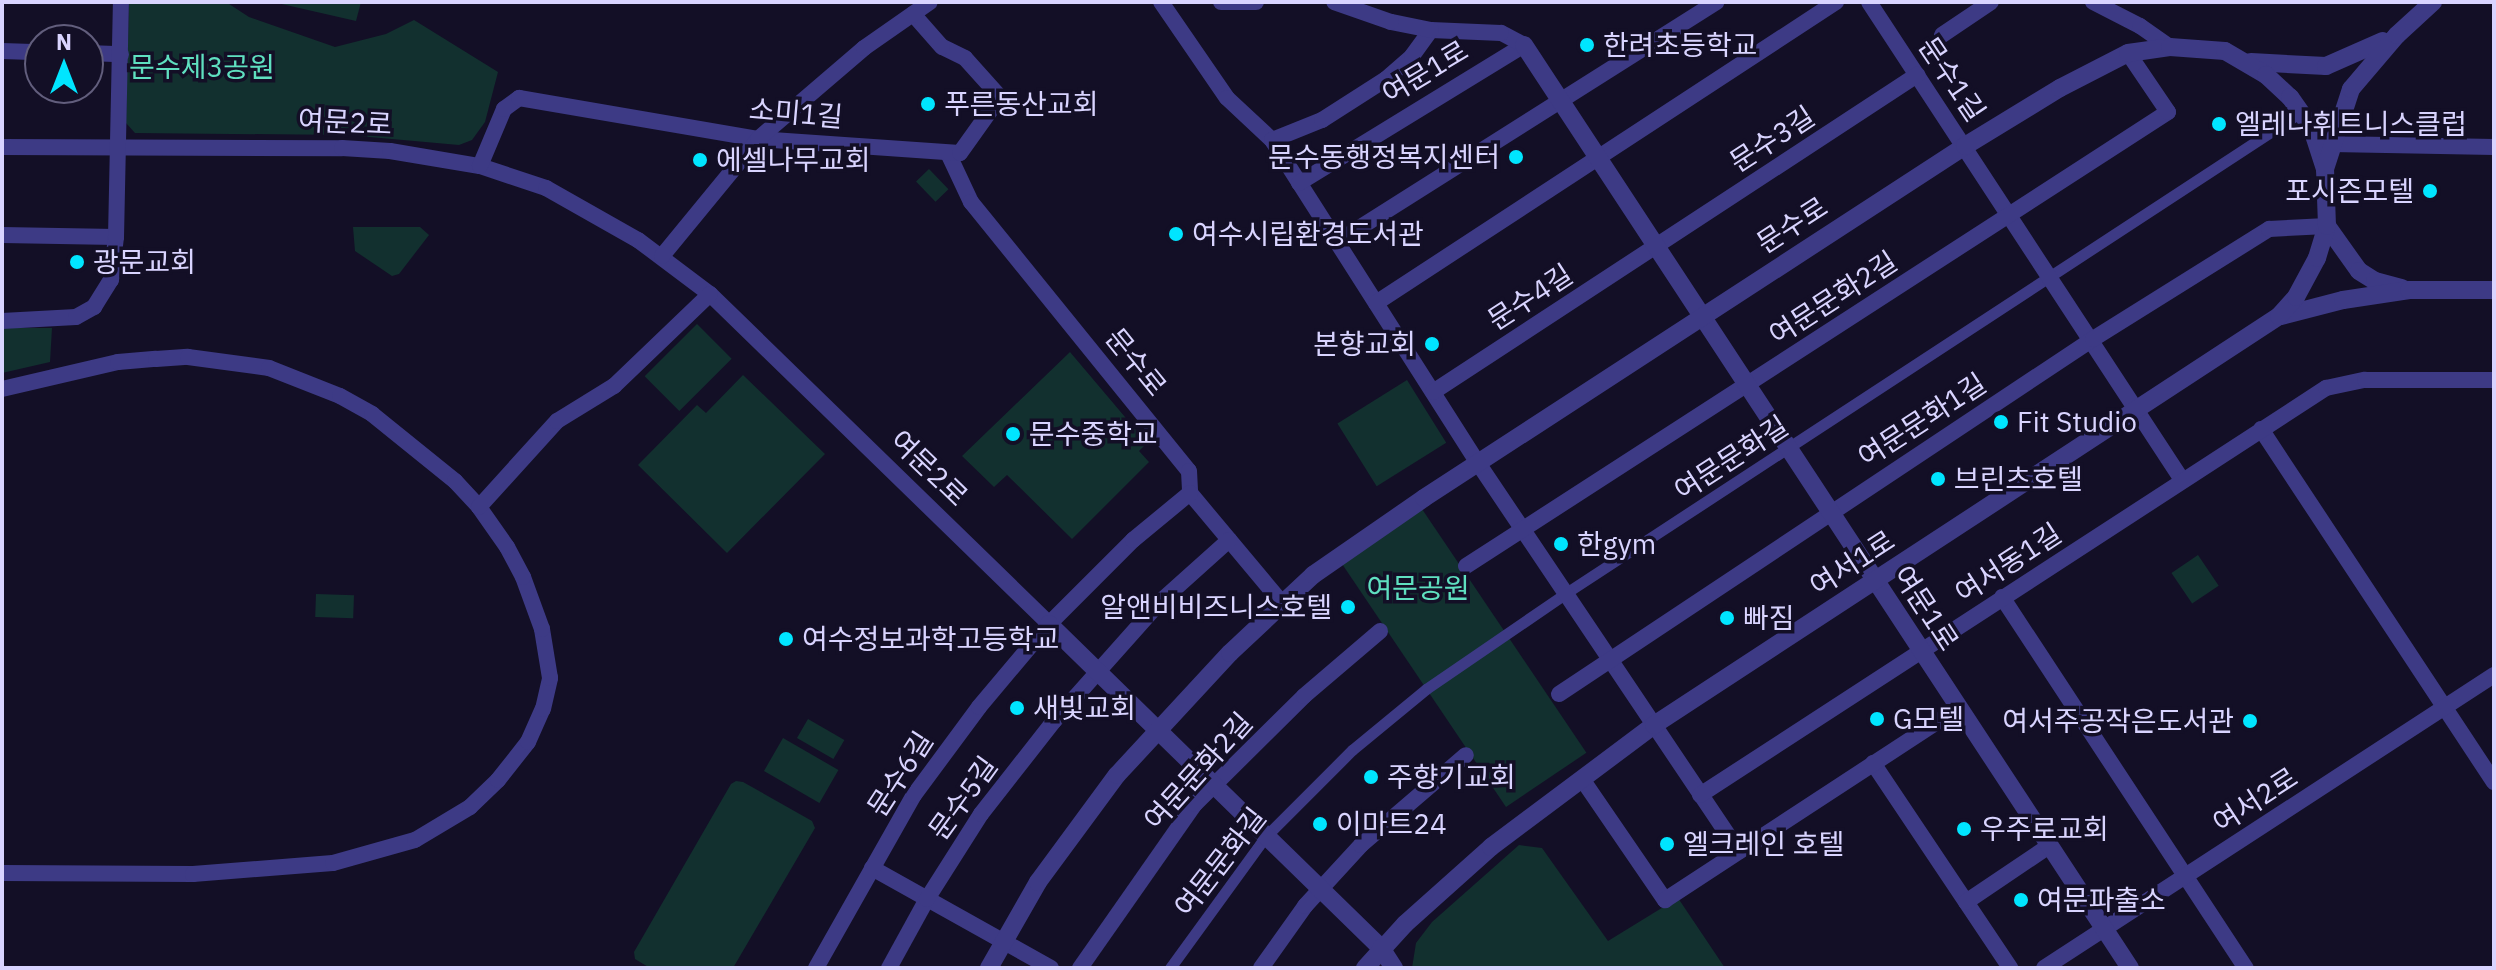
<!DOCTYPE html>
<meta charset="utf-8">
<style>
body{margin:0}
#map{position:relative;width:2496px;height:970px;overflow:hidden;background:#130f26;font-family:"IBM Plex Sans","Noto Sans KR",sans-serif}
div>[style]{position:absolute}
[style*='--x']{left:calc(var(--x)*1px);top:calc(var(--y)*1px);width:calc(var(--w)*1px);rotate:calc(var(--a)*1deg)}
.green>*{inset:0;background:#12302f;transform-origin:0 0}
.pedestrian>*{height:11px;margin:-5.5px;padding:0 5.5px;transform-origin:5.5px;border-radius:5.5px;background:#3d3a85}
.minor>*{height:16px;margin:-8px;padding:0 8px;transform-origin:8px;border-radius:8px;background:#3d3a85}
.tertiary>*{height:18px;margin:-9px;padding:0 9px;transform-origin:9px;border-radius:9px;background:#3d3a85}
.dots>*{width:22px;height:22px;translate:-50% -50%;box-sizing:border-box;border:4px solid #130f26;border-radius:50%}
span{translate:-50% -50%;white-space:nowrap;text-align:center;line-height:1.15;-webkit-text-stroke:7px #130f26;paint-order:stroke}
.poi-label{font-size:28px;color:#d9d4ff}
.left{translate:0 -50%;text-align:left}
.right{translate:-100% -50%;text-align:right}
.park-label{font-size:28px;color:#5fe0c0}
.street-label{font-size:28px;color:#d9d4ff}
.frame{position:absolute;inset:0;border:4px solid #d9d4ff;pointer-events:none}
.north{position:absolute;left:24px;top:24px;width:80px;height:80px;box-sizing:border-box;background:#130f26;border:2px solid #625e7d;border-radius:50%;rotate:0deg;font-size:22px;font-weight:700;line-height:32px;text-align:center;color:#d9d4ff}
.north::after{content:'';display:block;margin:auto;width:28px;height:36px;background:#00e5ff;clip-path:polygon(50% 0,100% 100%,50% 72%,0 100%)}
</style>
<div id="map">
<div class="green">
<i style="clip-path:polygon(129px 2px,226px 2px,249px 17px,335px 47px,386px 34px,414px 20px,498px 72px,485px 122px,472px 140px,459px 145px,347px 135px,135px 133px,126px 123px)"></i>
<i style="clip-path:polygon(273px 2px,361px 2px,356px 21px)"></i>
<i style="left:929px;top:169px;width:28px;height:18px;rotate:46deg"></i>
<i style="clip-path:polygon(353px 227px,420px 227px,429px 235px,399px 274px,392px 276px,355px 251px)"></i>
<i style="left:697px;top:324px;width:49px;height:74px;rotate:45deg"></i>
<i style="clip-path:polygon(2px 328px,52px 328px,50px 362px,2px 373px)"></i>
<i style="clip-path:polygon(1070px 352px,1147px 443px,1139px 451px,1149px 462px,1072px 539px,1007px 475px,994px 487px,962px 456px)"></i>
<i style="clip-path:polygon(743px 375px,825px 454px,727px 553px,638px 465px,697px 405px,706px 413px)"></i>
<i style="left:1407px;top:380px;width:74px;height:82px;rotate:58deg"></i>
<i style="left:1422px;top:509px;width:294px;height:97px;rotate:56deg"></i>
<i style="left:2198px;top:555px;width:37px;height:32px;rotate:56deg"></i>
<i style="left:316px;top:594px;width:38px;height:23px;rotate:2deg"></i>
<i style="left:808px;top:719px;width:42px;height:22px;rotate:30deg"></i>
<i style="left:783px;top:738px;width:64px;height:38px;rotate:30deg"></i>
<i style="clip-path:polygon(736px 781px,743px 782px,812px 821px,815px 828px,733px 968px,650px 968px,635px 959px,634px 952px,731px 784px)"></i>
<i style="clip-path:polygon(1519px 845px,1542px 848px,1608px 941px,1678px 898px,1725px 968px,1412px 968px,1416px 943px,1432px 922px)"></i>
</div>
<div class="pedestrian">
<i style="--x:1170;--y:968;--w:163;--a:-54"></i>
<i style="--x:1266;--y:836;--w:122;--a:-45"></i>
<i style="--x:1352;--y:750;--w:96;--a:-39.5"></i>
<i style="--x:1426;--y:689;--w:170;--a:-34.4"></i>
<i style="--x:1566;--y:593;--w:878;--a:-33.2"></i>
</div>
<div class="minor">
<i style="--x:1161;--y:2;--w:116;--a:55.5"></i>
<i style="--x:1227;--y:98;--w:62;--a:43"></i>
<i style="--x:1272;--y:140;--w:383;--a:57.5"></i>
<i style="--x:1478;--y:463;--w:468;--a:56.1"></i>
<i style="--x:1221;--y:2;--w:35;--a:0"></i>
<i style="--x:1869;--y:2;--w:571;--a:56.78"></i>
<i style="--x:2093;--y:2;--w:53;--a:27.1"></i>
<i style="--x:2140;--y:26;--w:37;--a:35"></i>
<i style="--x:1942;--y:35;--w:59;--a:-34"></i>
<i style="--x:2;--y:51;--w:38;--a:2"></i>
<i style="--x:88;--y:53;--w:33;--a:2"></i>
<i style="--x:1272;--y:140;--w:54;--a:-21.8"></i>
<i style="--x:1322;--y:120;--w:76;--a:-32.6"></i>
<i style="--x:1386;--y:79;--w:35;--a:-41"></i>
<i style="--x:1412;--y:56;--w:32;--a:-54"></i>
<i style="--x:2332;--y:144;--w:162;--a:1.1"></i>
<i style="--x:2;--y:147;--w:340;--a:0.2"></i>
<i style="--x:342;--y:148;--w:48;--a:3.6"></i>
<i style="--x:390;--y:151;--w:91;--a:9.5"></i>
<i style="--x:480;--y:166;--w:70;--a:18.4"></i>
<i style="--x:546;--y:188;--w:106;--a:29.5"></i>
<i style="--x:638;--y:240;--w:90;--a:36.9"></i>
<i style="--x:710;--y:294;--w:473;--a:44.2"></i>
<i style="--x:948;--y:153;--w:54;--a:64.9"></i>
<i style="--x:971;--y:202;--w:346;--a:51"></i>
<i style="--x:1189;--y:471;--w:22;--a:87"></i>
<i style="--x:1190;--y:493;--w:142;--a:50.1"></i>
<i style="--x:480;--y:166;--w:62;--a:-67.2"></i>
<i style="--x:504;--y:109;--w:19;--a:-36"></i>
<i style="--x:519;--y:98;--w:242;--a:9.7"></i>
<i style="--x:758;--y:139;--w:202;--a:4"></i>
<i style="--x:960;--y:153;--w:69;--a:-54.5"></i>
<i style="--x:1000;--y:97;--w:52;--a:-131.9"></i>
<i style="--x:965;--y:58;--w:25;--a:-154"></i>
<i style="--x:942;--y:47;--w:44;--a:-131.3"></i>
<i style="--x:1299;--y:183;--w:264;--a:-31.5"></i>
<i style="--x:1524;--y:45;--w:26;--a:-152"></i>
<i style="--x:1501;--y:33;--w:70;--a:-177.5"></i>
<i style="--x:1431;--y:30;--w:41;--a:-168.7"></i>
<i style="--x:1391;--y:22;--w:60;--a:-160.7"></i>
<i style="--x:2;--y:235;--w:114;--a:1"></i>
<i style="--x:1337;--y:242;--w:449;--a:-32.3"></i>
<i style="--x:662;--y:256;--w:151;--a:-50.6"></i>
<i style="--x:758;--y:139;--w:140;--a:-40.6"></i>
<i style="--x:864;--y:48;--w:80;--a:-34.9"></i>
<i style="--x:1376;--y:303;--w:550;--a:-33.2"></i>
<i style="--x:2;--y:321;--w:74;--a:-3.1"></i>
<i style="--x:76;--y:317;--w:21;--a:-29"></i>
<i style="--x:94;--y:307;--w:32;--a:-58"></i>
<i style="--x:111;--y:280;--w:43;--a:-83.4"></i>
<i style="--x:116;--y:237;--w:235;--a:-88.8"></i>
<i style="--x:2;--y:389;--w:119;--a:-13.1"></i>
<i style="--x:118;--y:362;--w:38;--a:-5"></i>
<i style="--x:156;--y:359;--w:32;--a:-4"></i>
<i style="--x:188;--y:357;--w:82;--a:7.7"></i>
<i style="--x:269;--y:368;--w:76;--a:21.5"></i>
<i style="--x:340;--y:396;--w:37;--a:29"></i>
<i style="--x:372;--y:414;--w:107;--a:38.9"></i>
<i style="--x:455;--y:481;--w:35;--a:47"></i>
<i style="--x:1433;--y:392;--w:579;--a:-33.22"></i>
<i style="--x:2261;--y:429;--w:423;--a:56.6"></i>
<i style="--x:1466;--y:566;--w:836;--a:-32.89"></i>
<i style="--x:2168;--y:112;--w:71;--a:-124.1"></i>
<i style="--x:2002;--y:597;--w:444;--a:56.7"></i>
<i style="--x:1559;--y:694;--w:641;--a:-33.62"></i>
<i style="--x:2093;--y:339;--w:208;--a:-32"></i>
<i style="--x:2269;--y:229;--w:58;--a:-3"></i>
<i style="--x:1873;--y:763;--w:247;--a:56.2"></i>
<i style="--x:1582;--y:779;--w:147;--a:55.6"></i>
<i style="--x:1665;--y:900;--w:350;--a:-33.2"></i>
<i style="--x:1700;--y:795;--w:747;--a:-33.03"></i>
<i style="--x:2326;--y:388;--w:40;--a:-12"></i>
<i style="--x:2365;--y:380;--w:129;--a:0"></i>
<i style="--x:872;--y:868;--w:205;--a:29.2"></i>
<i style="--x:2;--y:873;--w:191;--a:0.3"></i>
<i style="--x:193;--y:874;--w:140;--a:-4.5"></i>
<i style="--x:333;--y:863;--w:85;--a:-15.7"></i>
<i style="--x:415;--y:840;--w:64;--a:-31"></i>
<i style="--x:470;--y:807;--w:39;--a:-44"></i>
<i style="--x:498;--y:780;--w:48;--a:-51.7"></i>
<i style="--x:528;--y:742;--w:36;--a:-66"></i>
<i style="--x:543;--y:709;--w:32;--a:-77"></i>
<i style="--x:550;--y:678;--w:50;--a:-99.3"></i>
<i style="--x:542;--y:629;--w:55;--a:-110.1"></i>
<i style="--x:523;--y:577;--w:34;--a:-118"></i>
<i style="--x:507;--y:547;--w:49;--a:-125"></i>
<i style="--x:479;--y:507;--w:116;--a:-47.8"></i>
<i style="--x:557;--y:421;--w:67;--a:-31.6"></i>
<i style="--x:614;--y:386;--w:133;--a:-43.8"></i>
<i style="--x:1966;--y:902;--w:100;--a:-34"></i>
<i style="--x:816;--y:968;--w:199;--a:-60.5"></i>
<i style="--x:914;--y:795;--w:109;--a:-53.5"></i>
<i style="--x:979;--y:707;--w:109;--a:-49.9"></i>
<i style="--x:1049;--y:624;--w:119;--a:-45"></i>
<i style="--x:1133;--y:540;--w:74;--a:-39.5"></i>
<i style="--x:889;--y:968;--w:79;--a:-61.2"></i>
<i style="--x:927;--y:899;--w:101;--a:-57.6"></i>
<i style="--x:981;--y:814;--w:118;--a:-51.9"></i>
<i style="--x:1054;--y:721;--w:159;--a:-48.3"></i>
<i style="--x:1160;--y:602;--w:93;--a:-41.9"></i>
<i style="--x:1080;--y:968;--w:200;--a:-55"></i>
<i style="--x:1195;--y:804;--w:153;--a:-44.7"></i>
<i style="--x:1304;--y:696;--w:100;--a:-40.5"></i>
<i style="--x:1261;--y:968;--w:76;--a:-54.6"></i>
<i style="--x:1305;--y:906;--w:83;--a:-47.4"></i>
<i style="--x:1361;--y:845;--w:138;--a:-40.6"></i>
<i style="--x:2044;--y:968;--w:537;--a:-33.07"></i>
</div>
<div class="tertiary">
<i style="--x:1524;--y:45;--w:1104;--a:56.71"></i>
<i style="--x:2251;--y:62;--w:75;--a:3.1"></i>
<i style="--x:2326;--y:66;--w:62;--a:-23.7"></i>
<i style="--x:2327;--y:226;--w:55;--a:54.6"></i>
<i style="--x:2359;--y:271;--w:19;--a:32"></i>
<i style="--x:2375;--y:281;--w:28;--a:15"></i>
<i style="--x:2281;--y:316;--w:64;--a:-14.5"></i>
<i style="--x:2343;--y:300;--w:67;--a:-8.6"></i>
<i style="--x:2409;--y:290;--w:85;--a:0"></i>
<i style="--x:1049;--y:624;--w:464;--a:44.3"></i>
<i style="--x:1381;--y:948;--w:24;--a:57"></i>
<i style="--x:989;--y:968;--w:99;--a:-60.3"></i>
<i style="--x:1038;--y:882;--w:133;--a:-53.6"></i>
<i style="--x:1117;--y:775;--w:166;--a:-47.2"></i>
<i style="--x:1230;--y:653;--w:114;--a:-43.2"></i>
<i style="--x:1313;--y:575;--w:135;--a:-34.7"></i>
<i style="--x:1424;--y:498;--w:645;--a:-33.05"></i>
<i style="--x:1965;--y:146;--w:111;--a:-31.4"></i>
<i style="--x:2060;--y:88;--w:76;--a:-27.2"></i>
<i style="--x:2128;--y:53;--w:42;--a:-8.1"></i>
<i style="--x:2170;--y:47;--w:55;--a:4.2"></i>
<i style="--x:2225;--y:51;--w:48;--a:30.3"></i>
<i style="--x:2266;--y:75;--w:33;--a:43"></i>
<i style="--x:2290;--y:97;--w:39;--a:55"></i>
<i style="--x:2312;--y:129;--w:42;--a:72"></i>
<i style="--x:1365;--y:968;--w:59;--a:-47.7"></i>
<i style="--x:1405;--y:924;--w:115;--a:-41.8"></i>
<i style="--x:1491;--y:847;--w:204;--a:-36.8"></i>
<i style="--x:1654;--y:725;--w:747;--a:-33.2"></i>
<i style="--x:2279;--y:316;--w:25;--a:-48"></i>
<i style="--x:2296;--y:297;--w:44;--a:-61.7"></i>
<i style="--x:2317;--y:258;--w:34;--a:-73"></i>
<i style="--x:2327;--y:226;--w:57;--a:-92"></i>
<i style="--x:2325;--y:169;--w:84;--a:-72"></i>
<i style="--x:2351;--y:89;--w:71;--a:-49.6"></i>
<i style="--x:2397;--y:35;--w:49;--a:-42.5"></i>
</div>
<div class="dots">
<i style="left:1587px;top:45px;background:#00e5ff"></i>
<i style="left:928px;top:104px;background:#00e5ff"></i>
<i style="left:2219px;top:124px;background:#00e5ff"></i>
<i style="left:1516px;top:157px;background:#00e5ff"></i>
<i style="left:700px;top:160px;background:#00e5ff"></i>
<i style="left:2430px;top:191px;background:#00e5ff"></i>
<i style="left:1176px;top:234px;background:#00e5ff"></i>
<i style="left:77px;top:262px;background:#00e5ff"></i>
<i style="left:1432px;top:344px;background:#00e5ff"></i>
<i style="left:2001px;top:422px;background:#00e5ff"></i>
<i style="left:1013px;top:434px;background:#00e5ff"></i>
<i style="left:1938px;top:479px;background:#00e5ff"></i>
<i style="left:1561px;top:544px;background:#00e5ff"></i>
<i style="left:1348px;top:607px;background:#00e5ff"></i>
<i style="left:1727px;top:618px;background:#00e5ff"></i>
<i style="left:786px;top:639px;background:#00e5ff"></i>
<i style="left:1017px;top:708px;background:#00e5ff"></i>
<i style="left:1877px;top:719px;background:#00e5ff"></i>
<i style="left:2250px;top:721px;background:#00e5ff"></i>
<i style="left:1371px;top:777px;background:#00e5ff"></i>
<i style="left:1320px;top:824px;background:#00e5ff"></i>
<i style="left:1964px;top:829px;background:#00e5ff"></i>
<i style="left:1667px;top:844px;background:#00e5ff"></i>
<i style="left:2021px;top:900px;background:#00e5ff"></i>
</div>
<div class="poi-label">
<span class="left" style="left:1603px;top:45px">한려초등학교</span>
<span class="left" style="left:944px;top:104px">푸른동산교회</span>
<span class="left" style="left:2235px;top:124px">엘레나휘트니스클럽</span>
<span class="right" style="left:1500px;top:157px">문수동행정복지센터</span>
<span class="left" style="left:716px;top:160px">에셀나무교회</span>
<span class="right" style="left:2414px;top:191px">포시즌모텔</span>
<span class="left" style="left:1192px;top:234px">여수시립환경도서관</span>
<span class="left" style="left:93px;top:262px">광문교회</span>
<span class="right" style="left:1416px;top:344px">본향교회</span>
<span class="left" style="left:2017px;top:422px">Fit Studio</span>
<span class="left" style="left:1029px;top:434px">문수중학교</span>
<span class="left" style="left:1954px;top:479px">브린츠호텔</span>
<span class="left" style="left:1577px;top:544px">한gym</span>
<span class="right" style="left:1332px;top:607px">알앤비비즈니스호텔</span>
<span class="left" style="left:1743px;top:618px">빠짐</span>
<span class="left" style="left:802px;top:639px">여수정보과학고등학교</span>
<span class="left" style="left:1033px;top:708px">새빛교회</span>
<span class="left" style="left:1893px;top:719px">G모텔</span>
<span class="right" style="left:2234px;top:721px">여서주공작은도서관</span>
<span class="left" style="left:1387px;top:777px">주향기교회</span>
<span class="left" style="left:1336px;top:824px">이마트24</span>
<span class="left" style="left:1980px;top:829px">우주로교회</span>
<span class="left" style="left:1683px;top:844px">엘크레인 호텔</span>
<span class="left" style="left:2037px;top:900px">여문파출소</span>
</div>
<div class="park-label">
<span style="left:202px;top:67px">문수제3공원</span>
<span style="left:1418px;top:588px">여문공원</span>
</div>
<div class="street-label">
<span style="left:1425px;top:72px;rotate:-31deg">여문1로</span>
<span style="left:1952px;top:79px;rotate:56deg">문수1길</span>
<span style="left:796px;top:113px;rotate:5deg">소미1길</span>
<span style="left:345px;top:122px;rotate:3deg">여문2로</span>
<span style="left:1772px;top:139px;rotate:-33deg">문수3길</span>
<span style="left:1792px;top:225px;rotate:-33deg">문수로</span>
<span style="left:1530px;top:297px;rotate:-33deg">문수4길</span>
<span style="left:1833px;top:298px;rotate:-33deg">여문문화2길</span>
<span style="left:1136px;top:362px;rotate:51deg">문수로</span>
<span style="left:1922px;top:420px;rotate:-33deg">여문문화1길</span>
<span style="left:1731px;top:458px;rotate:-33deg">여문문화길</span>
<span style="left:929px;top:468px;rotate:44deg">여문2로</span>
<span style="left:1852px;top:563px;rotate:-33deg">여서1로</span>
<span style="left:2008px;top:563px;rotate:-33deg">여서동1길</span>
<span style="left:1926px;top:608px;rotate:57deg">여문1로</span>
<span style="left:1198px;top:771px;rotate:-48deg">여문문화2길</span>
<span style="left:900px;top:774px;rotate:-57deg">문수6길</span>
<span style="left:963px;top:798px;rotate:-54deg">문수5길</span>
<span style="left:2255px;top:800px;rotate:-33deg">여서2로</span>
<span style="left:1220px;top:862px;rotate:-52deg">여문문화길</span>
</div>
<div class="frame"></div>
<div class="north">N</div>
</div>
